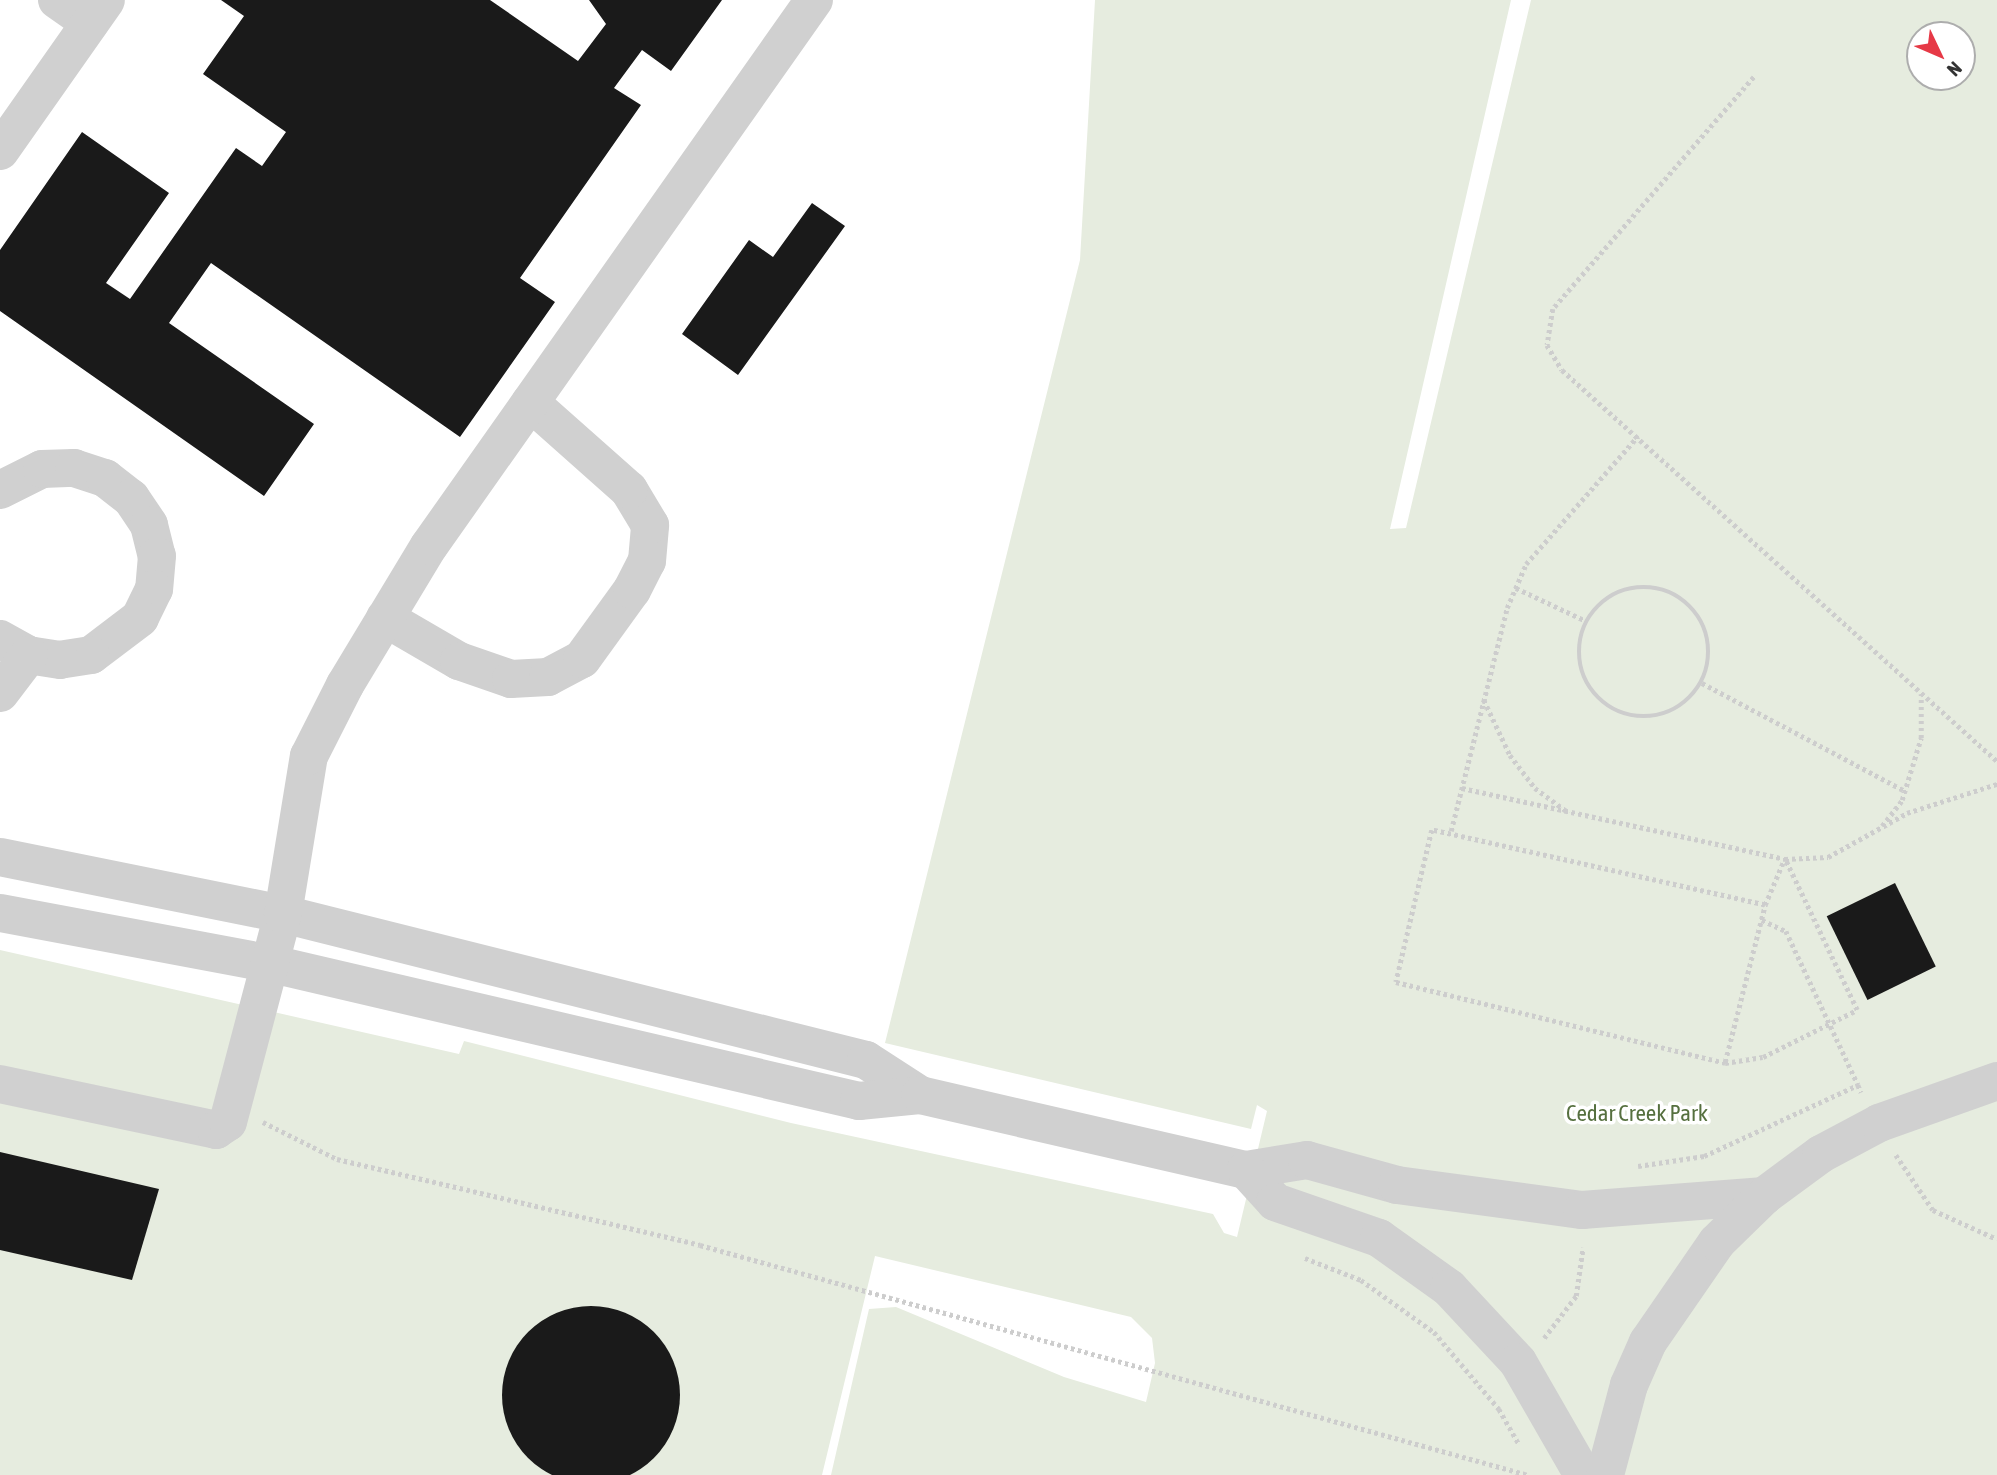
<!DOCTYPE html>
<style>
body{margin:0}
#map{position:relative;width:1997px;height:1475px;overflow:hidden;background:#fff;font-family:"Asap Condensed",sans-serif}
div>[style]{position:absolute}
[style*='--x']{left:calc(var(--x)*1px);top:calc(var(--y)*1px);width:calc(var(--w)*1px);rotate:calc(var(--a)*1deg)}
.green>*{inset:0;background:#e6ecdf}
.building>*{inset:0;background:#1a1a1a;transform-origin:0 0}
.round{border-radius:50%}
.path>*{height:4.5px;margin-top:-2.25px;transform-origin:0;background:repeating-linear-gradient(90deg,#cdcdcd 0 3.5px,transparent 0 7px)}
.path>.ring{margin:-2.25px;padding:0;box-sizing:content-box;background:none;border:4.5px solid #cdcdcd;border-radius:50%}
.minor>*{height:38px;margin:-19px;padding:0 19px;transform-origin:19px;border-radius:19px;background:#d0d0d0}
span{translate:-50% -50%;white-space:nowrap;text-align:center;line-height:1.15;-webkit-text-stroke:7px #fff;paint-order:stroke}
.park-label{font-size:23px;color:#56703f}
.north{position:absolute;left:1906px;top:21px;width:70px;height:70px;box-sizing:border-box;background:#fff;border:2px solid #adadad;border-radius:50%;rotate:134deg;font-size:19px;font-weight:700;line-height:28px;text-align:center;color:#333}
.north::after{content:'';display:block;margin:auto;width:24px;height:32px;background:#e63946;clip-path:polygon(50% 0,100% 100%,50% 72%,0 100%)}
</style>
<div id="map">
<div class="green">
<i style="clip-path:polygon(evenodd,1095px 0,1511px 0,1390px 529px,1406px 528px,1531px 0,1997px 0,1997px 1475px,831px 1475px,869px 1309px,896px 1307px,1064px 1377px,1146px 1402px,1155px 1363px,1152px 1338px,1131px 1317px,875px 1256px,822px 1475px,0 1475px,0 950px,459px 1054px,464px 1041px,791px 1123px,1213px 1214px,1224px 1233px,1237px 1237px,1267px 1111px,1257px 1105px,1251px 1129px,885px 1043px,1080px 260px,1095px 0,1920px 35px,1962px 35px,1962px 77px,1920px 77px,1920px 35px)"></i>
</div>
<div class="building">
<i style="clip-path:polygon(221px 0,490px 0,578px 61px,606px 24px,589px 0,722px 0,671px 71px,642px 50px,614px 88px,641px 105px,520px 278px,555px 302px,460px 437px,211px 263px,169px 323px,314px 424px,264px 496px,0 311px,0 250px,82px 132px,169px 193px,106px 283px,130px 299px,236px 148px,262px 166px,286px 132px,203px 74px,244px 16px)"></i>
<i style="clip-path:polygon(812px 203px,845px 226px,738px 375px,682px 334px,749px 240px,773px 257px)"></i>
<i style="left:1895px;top:883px;width:93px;height:76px;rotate:64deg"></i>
<i style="clip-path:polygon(0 1152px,159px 1189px,132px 1280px,0 1250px)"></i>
<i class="round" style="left:502px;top:1306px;width:178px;height:178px"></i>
</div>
<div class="path">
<i style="--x:1754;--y:77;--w:307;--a:130.9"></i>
<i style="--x:1553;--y:309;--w:36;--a:99"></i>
<i style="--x:1547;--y:345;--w:29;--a:59"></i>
<i style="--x:1562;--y:370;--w:585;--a:41.95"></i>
<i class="ring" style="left:1579px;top:587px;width:125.5px;height:125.5px"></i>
<i style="--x:1516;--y:588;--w:77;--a:25.2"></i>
<i style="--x:1702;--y:683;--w:230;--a:28"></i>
<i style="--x:1484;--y:700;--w:61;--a:64.7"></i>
<i style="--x:1510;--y:755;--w:41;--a:52.9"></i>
<i style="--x:1535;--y:788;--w:42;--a:36.3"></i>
<i style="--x:1462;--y:788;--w:331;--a:12.4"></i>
<i style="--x:1785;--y:859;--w:43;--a:-2.7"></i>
<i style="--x:1828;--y:857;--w:90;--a:-29.1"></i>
<i style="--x:1907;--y:813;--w:95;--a:-17.9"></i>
<i style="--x:1882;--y:826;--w:33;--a:-52"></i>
<i style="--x:1902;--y:800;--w:65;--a:-73"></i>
<i style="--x:1921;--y:738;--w:44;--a:-90"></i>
<i style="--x:1451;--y:831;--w:230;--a:-75.9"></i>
<i style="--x:1507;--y:608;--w:48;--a:-66.6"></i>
<i style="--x:1526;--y:564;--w:170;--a:-48.8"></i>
<i style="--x:1765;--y:905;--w:341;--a:-167.3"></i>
<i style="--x:1432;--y:830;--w:156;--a:103.3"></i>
<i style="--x:1396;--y:982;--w:339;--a:13.8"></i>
<i style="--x:1725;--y:1063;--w:38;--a:-9"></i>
<i style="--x:1763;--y:1057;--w:105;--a:-26.6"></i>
<i style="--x:1857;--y:1010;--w:167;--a:-115.5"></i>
<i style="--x:1762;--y:920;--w:26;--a:25"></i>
<i style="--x:1786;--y:931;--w:170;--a:64.9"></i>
<i style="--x:1725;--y:1062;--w:162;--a:-75.7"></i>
<i style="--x:1765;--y:905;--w:49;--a:-67.1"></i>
<i style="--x:263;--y:1122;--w:83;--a:26.6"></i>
<i style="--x:337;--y:1159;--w:373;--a:13.3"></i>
<i style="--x:700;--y:1245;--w:859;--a:15.52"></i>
<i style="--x:1896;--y:1155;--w:66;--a:56.1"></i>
<i style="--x:1933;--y:1210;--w:70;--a:24.4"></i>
<i style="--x:1638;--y:1166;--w:67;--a:-8.6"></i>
<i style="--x:1704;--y:1156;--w:170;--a:-24.8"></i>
<i style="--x:1858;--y:1085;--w:8;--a:67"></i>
<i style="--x:1305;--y:1258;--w:60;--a:21.4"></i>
<i style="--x:1361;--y:1280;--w:90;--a:35.5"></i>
<i style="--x:1434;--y:1332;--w:101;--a:49.8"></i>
<i style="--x:1499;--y:1409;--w:40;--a:60.3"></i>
<i style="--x:1544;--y:1338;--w:53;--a:-52.7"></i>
<i style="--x:1576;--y:1296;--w:49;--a:-81.9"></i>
</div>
<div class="minor">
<i style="--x:57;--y:0;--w:40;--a:34.9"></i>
<i style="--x:0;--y:151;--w:184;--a:-54.9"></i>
<i style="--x:0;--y:490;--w:47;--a:-26.6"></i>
<i style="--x:42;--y:469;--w:32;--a:-2"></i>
<i style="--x:74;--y:468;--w:33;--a:18"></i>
<i style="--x:105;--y:478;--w:33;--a:38"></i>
<i style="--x:131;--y:498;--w:32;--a:56"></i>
<i style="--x:149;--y:525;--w:32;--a:76"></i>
<i style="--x:157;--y:556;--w:33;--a:95"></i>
<i style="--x:154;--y:589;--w:32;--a:116"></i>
<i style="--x:140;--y:618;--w:61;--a:142.9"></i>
<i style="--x:91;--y:655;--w:31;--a:171"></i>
<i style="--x:60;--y:660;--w:31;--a:-171"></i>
<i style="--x:29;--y:655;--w:33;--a:-151"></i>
<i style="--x:385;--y:618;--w:86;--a:30.2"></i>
<i style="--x:459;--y:661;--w:55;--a:19.1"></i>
<i style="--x:511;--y:679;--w:37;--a:-3"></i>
<i style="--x:548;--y:677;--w:38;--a:-28"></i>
<i style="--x:582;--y:659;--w:85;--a:-54.1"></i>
<i style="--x:632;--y:590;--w:33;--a:-63"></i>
<i style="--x:647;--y:561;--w:36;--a:-85"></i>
<i style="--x:650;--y:525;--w:41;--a:-121"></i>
<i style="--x:629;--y:490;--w:132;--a:-138.4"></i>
<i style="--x:0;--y:693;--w:48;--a:-52.7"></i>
<i style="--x:0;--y:857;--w:289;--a:11.4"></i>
<i style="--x:283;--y:914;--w:601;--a:14.06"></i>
<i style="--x:866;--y:1060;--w:64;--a:32.9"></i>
<i style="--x:0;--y:913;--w:277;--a:10.6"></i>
<i style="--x:272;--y:964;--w:603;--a:13.14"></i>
<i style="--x:859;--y:1101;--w:61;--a:-5.6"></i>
<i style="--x:920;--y:1095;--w:335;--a:13"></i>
<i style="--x:1246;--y:1170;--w:62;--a:-9.3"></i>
<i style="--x:1307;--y:1160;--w:93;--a:15.5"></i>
<i style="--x:1397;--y:1185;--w:187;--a:7.7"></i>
<i style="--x:1582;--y:1210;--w:183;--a:-4.4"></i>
<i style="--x:0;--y:1084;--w:221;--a:12"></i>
<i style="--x:216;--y:1130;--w:14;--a:-34"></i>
<i style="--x:228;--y:1122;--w:215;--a:-75.2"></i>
<i style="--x:283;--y:914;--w:160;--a:-80.7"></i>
<i style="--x:309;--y:756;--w:80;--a:-63.1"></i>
<i style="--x:345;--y:685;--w:162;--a:-58.9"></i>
<i style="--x:429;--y:546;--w:668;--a:-54.81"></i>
<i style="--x:1246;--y:1170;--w:43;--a:47.8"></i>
<i style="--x:1275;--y:1202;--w:110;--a:19.1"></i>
<i style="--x:1379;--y:1238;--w:86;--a:35.5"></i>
<i style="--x:1449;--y:1288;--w:101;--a:47"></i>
<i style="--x:1518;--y:1362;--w:130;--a:60.1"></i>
<i style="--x:1605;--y:1475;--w:93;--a:-75.1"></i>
<i style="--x:1629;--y:1385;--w:47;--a:-66.2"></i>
<i style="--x:1648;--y:1342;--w:121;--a:-55.4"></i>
<i style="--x:1717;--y:1242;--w:66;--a:-44.4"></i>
<i style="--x:1764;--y:1196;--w:71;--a:-36.4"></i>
<i style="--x:1821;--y:1154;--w:66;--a:-28.1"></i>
<i style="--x:1879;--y:1123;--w:125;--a:-19.6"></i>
</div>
<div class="park-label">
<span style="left:1637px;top:1113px">Cedar Creek Park</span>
</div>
<div class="north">N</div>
</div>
